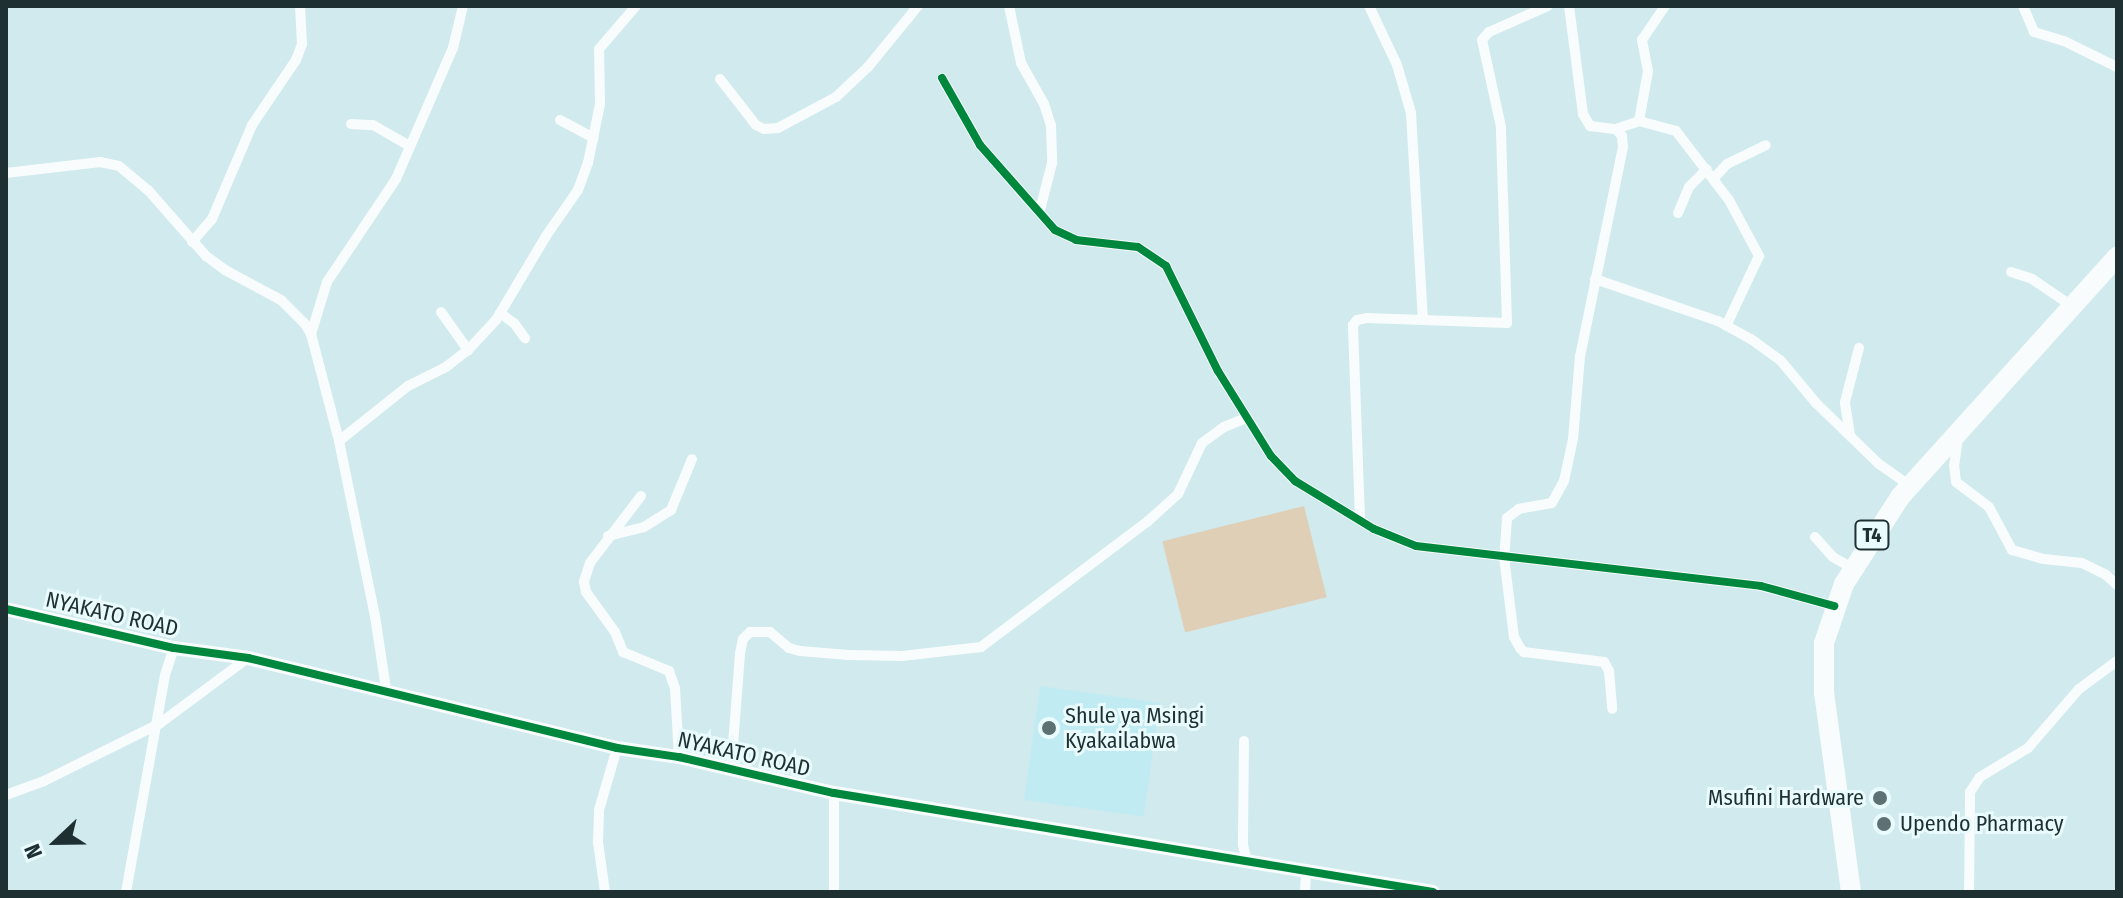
<!DOCTYPE html>
<style>
body{margin:0}
#map{position:relative;width:2123px;height:898px;overflow:hidden;background:#d1eaee;font-family:"Fira Sans Condensed",sans-serif}
div>[style]{position:absolute}
[style*='--x']{left:calc(var(--x)*1px);top:calc(var(--y)*1px);width:calc(var(--w)*1px);rotate:calc(var(--a)*1deg)}
.built>*{inset:0;background:#c1ebf2;transform-origin:0 0}
.green>*{inset:0;background:#dfcfb7;transform-origin:0 0}
.street>*{height:10px;margin:-5px;padding:0 5px;transform-origin:5px;border-radius:5px;background:#f8fcfc}
.secondary>*{height:14px;margin:-7px;padding:0 7px;transform-origin:7px;border-radius:7px;background:#f8fcfc}
.highway>*{height:20px;margin:-10px;padding:0 10px;transform-origin:10px;border-radius:10px;background:#f8fcfc}
.cycleway>*{height:8px;margin:-4px;padding:0 4px;transform-origin:4px;border-radius:4px;background:#00873e}
.dots>*{width:22px;height:22px;translate:-50% -50%;box-sizing:border-box;border:4px solid #e9fbfd;border-radius:50%}
span{translate:-50% -50%;white-space:nowrap;text-align:center;line-height:1.15;-webkit-text-stroke:6px #e9fbfd;paint-order:stroke}
.shield-label span{padding:2px 6px;background:#e9fbfd;border:2px solid;border-radius:6px;-webkit-text-stroke-width:0}
.shield-label{font-size:20px;color:#1e3032;font-weight:700}
.street-label{font-size:22px;color:#1e3032}
.poi-label{font-size:22px;color:#1e3032}
.left{translate:0 -50%;text-align:left}
.right{translate:-100% -50%;text-align:right}
.frame{position:absolute;inset:0;border:8px solid #1e3032;pointer-events:none}
.north{position:absolute;left:16px;top:802px;width:80px;height:80px;-webkit-text-stroke:6px #e9fbfd;paint-order:stroke;rotate:248deg;font-size:22px;font-weight:700;line-height:32px;text-align:center;color:#1e3032}
.north::after{content:'';display:block;margin:auto;width:28px;height:36px;background:#1e3032;clip-path:polygon(50% 0,100% 100%,50% 72%,0 100%)}
</style>
<div id="map">
<div class="built">
<i style="left:1040px;top:686px;width:121px;height:115px;rotate:8deg"></i>
</div>
<div class="green">
<i style="left:1304px;top:506px;width:94px;height:146px;rotate:76deg"></i>
</div>
<div class="street">
<i style="--x:1009;--y:6;--w:58;--a:78.1"></i>
<i style="--x:1021;--y:63;--w:47;--a:60.7"></i>
<i style="--x:1044;--y:104;--w:23;--a:72"></i>
<i style="--x:1051;--y:126;--w:37;--a:88"></i>
<i style="--x:1052;--y:163;--w:49;--a:104.3"></i>
<i style="--x:1369;--y:6;--w:65;--a:64.6"></i>
<i style="--x:1397;--y:65;--w:50;--a:73.7"></i>
<i style="--x:1411;--y:113;--w:206;--a:86.7"></i>
<i style="--x:1569;--y:6;--w:109;--a:82.6"></i>
<i style="--x:1583;--y:114;--w:14;--a:60"></i>
<i style="--x:1590;--y:126;--w:26;--a:7"></i>
<i style="--x:1616;--y:129;--w:9;--a:49"></i>
<i style="--x:1622;--y:136;--w:11;--a:85"></i>
<i style="--x:1623;--y:147;--w:213;--a:101.6"></i>
<i style="--x:1580;--y:356;--w:83;--a:94.8"></i>
<i style="--x:1573;--y:439;--w:43;--a:102.1"></i>
<i style="--x:1564;--y:481;--w:25;--a:119"></i>
<i style="--x:1552;--y:503;--w:34;--a:170"></i>
<i style="--x:1519;--y:509;--w:15;--a:143"></i>
<i style="--x:1507;--y:518;--w:39;--a:94"></i>
<i style="--x:1504;--y:557;--w:81;--a:82.9"></i>
<i style="--x:1514;--y:637;--w:13;--a:61"></i>
<i style="--x:1520;--y:648;--w:6;--a:45"></i>
<i style="--x:1524;--y:652;--w:81;--a:7.1"></i>
<i style="--x:1604;--y:662;--w:10;--a:61"></i>
<i style="--x:1609;--y:671;--w:38;--a:85"></i>
<i style="--x:2023;--y:6;--w:28;--a:67"></i>
<i style="--x:2034;--y:32;--w:31;--a:17"></i>
<i style="--x:2064;--y:41;--w:59;--a:26.1"></i>
<i style="--x:942;--y:78;--w:77;--a:60.4"></i>
<i style="--x:980;--y:145;--w:113;--a:48.6"></i>
<i style="--x:1055;--y:230;--w:23;--a:25"></i>
<i style="--x:1076;--y:240;--w:62;--a:6.4"></i>
<i style="--x:1138;--y:247;--w:34;--a:34"></i>
<i style="--x:1166;--y:266;--w:117;--a:63.7"></i>
<i style="--x:1218;--y:371;--w:100;--a:58.1"></i>
<i style="--x:1271;--y:456;--w:35;--a:46"></i>
<i style="--x:1295;--y:481;--w:92;--a:31.3"></i>
<i style="--x:1374;--y:529;--w:45;--a:22"></i>
<i style="--x:1416;--y:546;--w:347;--a:6.6"></i>
<i style="--x:1761;--y:586;--w:76;--a:15.3"></i>
<i style="--x:720;--y:79;--w:58;--a:52"></i>
<i style="--x:756;--y:125;--w:9;--a:27"></i>
<i style="--x:764;--y:129;--w:14;--a:-4"></i>
<i style="--x:778;--y:128;--w:66;--a:-28.1"></i>
<i style="--x:836;--y:97;--w:44;--a:-43.2"></i>
<i style="--x:868;--y:67;--w:79;--a:-50.7"></i>
<i style="--x:560;--y:120;--w:38;--a:28"></i>
<i style="--x:1639;--y:121;--w:51;--a:-79.8"></i>
<i style="--x:1648;--y:71;--w:32;--a:-101"></i>
<i style="--x:1642;--y:40;--w:41;--a:-55.9"></i>
<i style="--x:351;--y:124;--w:22;--a:3"></i>
<i style="--x:373;--y:125;--w:40;--a:29.7"></i>
<i style="--x:1616;--y:129;--w:24;--a:-19"></i>
<i style="--x:1639;--y:121;--w:38;--a:15"></i>
<i style="--x:1676;--y:131;--w:87;--a:52.5"></i>
<i style="--x:1729;--y:200;--w:64;--a:61.8"></i>
<i style="--x:1759;--y:256;--w:77;--a:115.2"></i>
<i style="--x:6;--y:173;--w:95;--a:-6.7"></i>
<i style="--x:100;--y:162;--w:19;--a:12"></i>
<i style="--x:119;--y:166;--w:38;--a:40"></i>
<i style="--x:148;--y:190;--w:88;--a:48.7"></i>
<i style="--x:206;--y:256;--w:24;--a:36"></i>
<i style="--x:225;--y:270;--w:64;--a:28.2"></i>
<i style="--x:281;--y:300;--w:34;--a:45"></i>
<i style="--x:305;--y:324;--w:12;--a:59"></i>
<i style="--x:311;--y:334;--w:111;--a:75.3"></i>
<i style="--x:339;--y:441;--w:179;--a:78.4"></i>
<i style="--x:375;--y:616;--w:74;--a:81.4"></i>
<i style="--x:1714;--y:178;--w:19;--a:-47"></i>
<i style="--x:1727;--y:164;--w:43;--a:-26"></i>
<i style="--x:1678;--y:213;--w:28;--a:-67"></i>
<i style="--x:1689;--y:187;--w:25;--a:-45"></i>
<i style="--x:192;--y:242;--w:30;--a:-49"></i>
<i style="--x:212;--y:219;--w:102;--a:-66.9"></i>
<i style="--x:252;--y:125;--w:78;--a:-55.9"></i>
<i style="--x:296;--y:60;--w:17;--a:-69"></i>
<i style="--x:302;--y:44;--w:38;--a:-93"></i>
<i style="--x:2011;--y:272;--w:22;--a:18"></i>
<i style="--x:2032;--y:279;--w:48;--a:34"></i>
<i style="--x:1595;--y:279;--w:130;--a:18.9"></i>
<i style="--x:1718;--y:321;--w:38;--a:29"></i>
<i style="--x:1751;--y:339;--w:37;--a:36"></i>
<i style="--x:1781;--y:361;--w:55;--a:50.2"></i>
<i style="--x:1816;--y:403;--w:88;--a:44.1"></i>
<i style="--x:1879;--y:464;--w:38;--a:35"></i>
<i style="--x:441;--y:312;--w:47;--a:54.6"></i>
<i style="--x:500;--y:313;--w:17;--a:36"></i>
<i style="--x:514;--y:323;--w:19;--a:54"></i>
<i style="--x:311;--y:334;--w:54;--a:-72.9"></i>
<i style="--x:327;--y:282;--w:124;--a:-56.2"></i>
<i style="--x:396;--y:179;--w:143;--a:-66.5"></i>
<i style="--x:453;--y:48;--w:43;--a:-76.6"></i>
<i style="--x:1850;--y:435;--w:33;--a:-99"></i>
<i style="--x:1845;--y:402;--w:56;--a:-75.5"></i>
<i style="--x:1958;--y:438;--w:27;--a:98"></i>
<i style="--x:1954;--y:465;--w:17;--a:83"></i>
<i style="--x:1956;--y:482;--w:41;--a:37.1"></i>
<i style="--x:1989;--y:507;--w:49;--a:61.9"></i>
<i style="--x:2012;--y:550;--w:33;--a:16"></i>
<i style="--x:2044;--y:559;--w:38;--a:6"></i>
<i style="--x:2082;--y:563;--w:25;--a:26"></i>
<i style="--x:2105;--y:574;--w:16;--a:43"></i>
<i style="--x:339;--y:441;--w:88;--a:-38.6"></i>
<i style="--x:408;--y:386;--w:42;--a:-26.6"></i>
<i style="--x:446;--y:367;--w:28;--a:-38"></i>
<i style="--x:468;--y:350;--w:41;--a:-47"></i>
<i style="--x:496;--y:320;--w:98;--a:-59.2"></i>
<i style="--x:546;--y:236;--w:56;--a:-55.2"></i>
<i style="--x:578;--y:190;--w:29;--a:-70"></i>
<i style="--x:588;--y:163;--w:60;--a:-78.5"></i>
<i style="--x:600;--y:104;--w:55;--a:-91"></i>
<i style="--x:599;--y:49;--w:57;--a:-49.3"></i>
<i style="--x:641;--y:496;--w:84;--a:127.3"></i>
<i style="--x:590;--y:563;--w:20;--a:108"></i>
<i style="--x:584;--y:582;--w:10;--a:79"></i>
<i style="--x:586;--y:592;--w:49;--a:54.1"></i>
<i style="--x:615;--y:632;--w:22;--a:68"></i>
<i style="--x:623;--y:652;--w:50;--a:22.4"></i>
<i style="--x:669;--y:671;--w:18;--a:71"></i>
<i style="--x:675;--y:688;--w:69;--a:86.7"></i>
<i style="--x:1360;--y:518;--w:193;--a:-92.1"></i>
<i style="--x:1353;--y:325;--w:6;--a:-51"></i>
<i style="--x:1357;--y:320;--w:10;--a:-11"></i>
<i style="--x:1367;--y:318;--w:140;--a:2"></i>
<i style="--x:1507;--y:323;--w:196;--a:-91.8"></i>
<i style="--x:1501;--y:127;--w:89;--a:-102.3"></i>
<i style="--x:1482;--y:40;--w:11;--a:-49"></i>
<i style="--x:1489;--y:32;--w:64;--a:-23.8"></i>
<i style="--x:608;--y:536;--w:37;--a:-14"></i>
<i style="--x:644;--y:527;--w:32;--a:-32"></i>
<i style="--x:671;--y:510;--w:55;--a:-67.6"></i>
<i style="--x:1815;--y:537;--w:27;--a:48"></i>
<i style="--x:1833;--y:557;--w:22;--a:30"></i>
<i style="--x:1244;--y:741;--w:104;--a:90.6"></i>
<i style="--x:1243;--y:845;--w:17;--a:77"></i>
<i style="--x:731;--y:771;--w:118;--a:-85.6"></i>
<i style="--x:740;--y:653;--w:14;--a:-78"></i>
<i style="--x:743;--y:639;--w:10;--a:-45"></i>
<i style="--x:750;--y:632;--w:20;--a:0"></i>
<i style="--x:770;--y:632;--w:25;--a:40"></i>
<i style="--x:789;--y:648;--w:11;--a:15"></i>
<i style="--x:800;--y:651;--w:49;--a:4.7"></i>
<i style="--x:849;--y:655;--w:53;--a:1.1"></i>
<i style="--x:902;--y:656;--w:80;--a:-6.5"></i>
<i style="--x:981;--y:647;--w:208;--a:-37"></i>
<i style="--x:1147;--y:522;--w:42;--a:-42.1"></i>
<i style="--x:1178;--y:494;--w:56;--a:-64.8"></i>
<i style="--x:1202;--y:443;--w:27;--a:-36"></i>
<i style="--x:1224;--y:427;--w:24;--a:-22"></i>
<i style="--x:834;--y:793;--w:99;--a:90"></i>
<i style="--x:6;--y:795;--w:40;--a:-20.2"></i>
<i style="--x:44;--y:781;--w:128;--a:-26.4"></i>
<i style="--x:159;--y:724;--w:111;--a:-36.6"></i>
<i style="--x:126;--y:892;--w:220;--a:-79.8"></i>
<i style="--x:165;--y:675;--w:28;--a:-72"></i>
<i style="--x:605;--y:892;--w:50;--a:-98"></i>
<i style="--x:598;--y:842;--w:32;--a:-88"></i>
<i style="--x:599;--y:810;--w:65;--a:-73.8"></i>
<i style="--x:1305;--y:892;--w:19;--a:-87"></i>
<i style="--x:1969;--y:892;--w:100;--a:-89.4"></i>
<i style="--x:1970;--y:792;--w:18;--a:-56"></i>
<i style="--x:1980;--y:777;--w:56;--a:-31.1"></i>
<i style="--x:2028;--y:748;--w:78;--a:-49.2"></i>
<i style="--x:2079;--y:689;--w:47;--a:-36.4"></i>
</div>
<div class="secondary">
<i style="--x:6;--y:609;--w:172;--a:13.1"></i>
<i style="--x:174;--y:648;--w:75;--a:7.7"></i>
<i style="--x:248;--y:658;--w:380;--a:13.7"></i>
<i style="--x:617;--y:748;--w:63;--a:8.3"></i>
<i style="--x:679;--y:757;--w:159;--a:13.1"></i>
<i style="--x:834;--y:793;--w:607;--a:9.38"></i>
</div>
<div class="highway">
<i style="--x:1851;--y:892;--w:201;--a:-97.7"></i>
<i style="--x:1824;--y:693;--w:50;--a:-90"></i>
<i style="--x:1824;--y:643;--w:62;--a:-71.3"></i>
<i style="--x:1844;--y:584;--w:103;--a:-57.2"></i>
<i style="--x:1900;--y:497;--w:324;--a:-47.9"></i>
</div>
<div class="cycleway">
<i style="--x:942;--y:78;--w:77;--a:60.4"></i>
<i style="--x:980;--y:145;--w:113;--a:48.6"></i>
<i style="--x:1055;--y:230;--w:23;--a:25"></i>
<i style="--x:1076;--y:240;--w:62;--a:6.4"></i>
<i style="--x:1138;--y:247;--w:34;--a:34"></i>
<i style="--x:1166;--y:266;--w:117;--a:63.7"></i>
<i style="--x:1218;--y:371;--w:100;--a:58.1"></i>
<i style="--x:1271;--y:456;--w:35;--a:46"></i>
<i style="--x:1295;--y:481;--w:92;--a:31.3"></i>
<i style="--x:1374;--y:529;--w:45;--a:22"></i>
<i style="--x:1416;--y:546;--w:347;--a:6.6"></i>
<i style="--x:1761;--y:586;--w:76;--a:15.3"></i>
<i style="--x:6;--y:609;--w:172;--a:13.1"></i>
<i style="--x:174;--y:648;--w:75;--a:7.7"></i>
<i style="--x:248;--y:658;--w:380;--a:13.7"></i>
<i style="--x:617;--y:748;--w:63;--a:8.3"></i>
<i style="--x:679;--y:757;--w:159;--a:13.1"></i>
<i style="--x:834;--y:793;--w:607;--a:9.38"></i>
</div>
<div class="dots">
<i style="left:1049px;top:728px;background:#5d7174"></i>
<i style="left:1880px;top:798px;background:#5d7174"></i>
<i style="left:1884px;top:824px;background:#5d7174"></i>
</div>
<div class="shield-label">
<span style="left:1872px;top:535px">T4</span>
</div>
<div class="street-label">
<span style="left:112px;top:614px;rotate:13deg">NYAKATO ROAD</span>
<span style="left:744px;top:754px;rotate:13deg">NYAKATO ROAD</span>
</div>
<div class="poi-label">
<span class="left" style="left:1065px;top:728px">Shule ya Msingi<br>Kyakailabwa</span>
<span class="right" style="left:1864px;top:798px">Msufini Hardware</span>
<span class="left" style="left:1900px;top:824px">Upendo Pharmacy</span>
</div>
<div class="frame"></div>
<div class="north">N</div>
</div>
